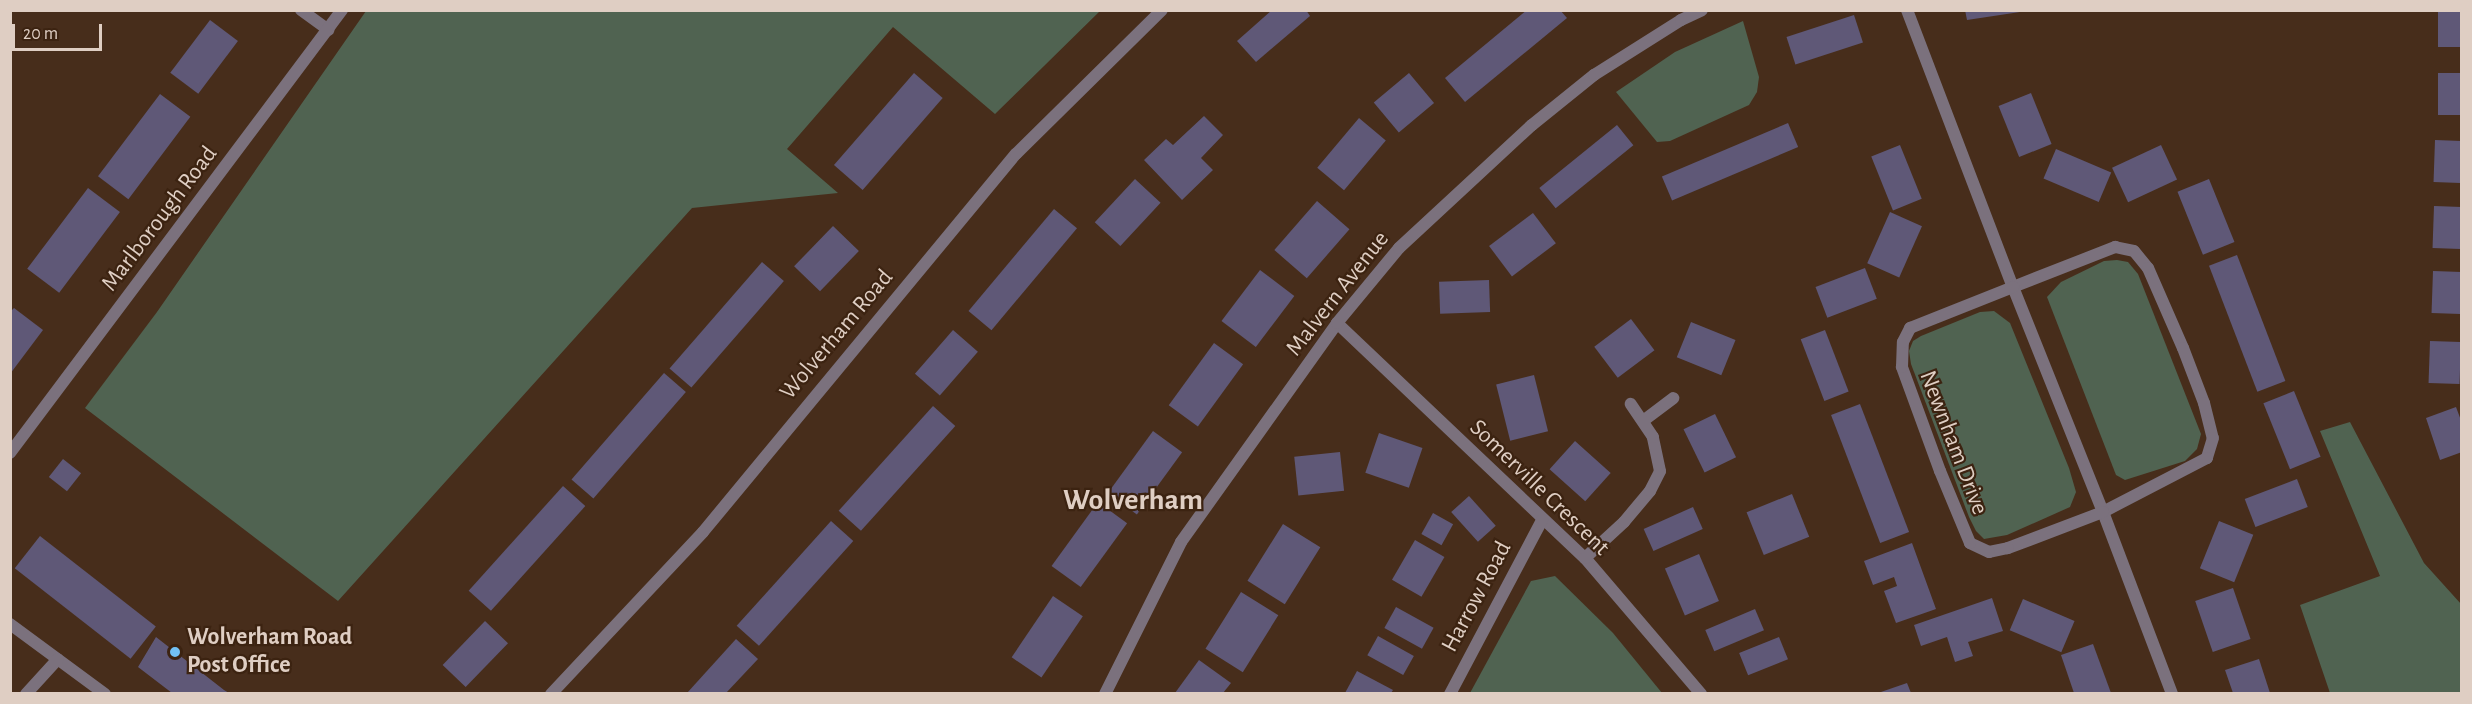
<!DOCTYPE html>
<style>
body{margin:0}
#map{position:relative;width:2472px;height:704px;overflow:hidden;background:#472d1b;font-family:"Alegreya Sans",sans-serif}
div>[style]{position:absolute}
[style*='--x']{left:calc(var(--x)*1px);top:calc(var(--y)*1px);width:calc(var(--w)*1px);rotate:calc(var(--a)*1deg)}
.green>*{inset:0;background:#506351}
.building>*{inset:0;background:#5f5877;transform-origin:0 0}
.street>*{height:12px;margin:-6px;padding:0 6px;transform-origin:6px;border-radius:6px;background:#7b717d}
.dots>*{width:16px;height:16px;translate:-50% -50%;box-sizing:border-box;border:3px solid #3c2311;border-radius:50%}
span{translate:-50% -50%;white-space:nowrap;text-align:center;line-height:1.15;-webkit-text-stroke:4.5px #3c2311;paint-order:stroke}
.street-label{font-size:24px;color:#dfcec3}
.poi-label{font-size:24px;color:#dfcec3;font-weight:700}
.left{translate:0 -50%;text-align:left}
.district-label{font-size:30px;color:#dfcec3;font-weight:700}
.frame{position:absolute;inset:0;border:12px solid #dfcec3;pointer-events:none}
.scale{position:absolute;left:12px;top:24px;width:90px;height:27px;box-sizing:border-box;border:3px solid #dfcec3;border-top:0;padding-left:8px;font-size:18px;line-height:21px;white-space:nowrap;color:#dfcec3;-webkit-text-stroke:4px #3c2311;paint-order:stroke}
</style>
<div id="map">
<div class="green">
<i style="clip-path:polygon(366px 11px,366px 10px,1100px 11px,995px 114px,893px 27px,787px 149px,838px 193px,692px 208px,338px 601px,85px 408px,157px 312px)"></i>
<i style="clip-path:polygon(1743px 21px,1759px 77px,1757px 92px,1749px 105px,1670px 141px,1657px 142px,1616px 92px,1675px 52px)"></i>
<i style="clip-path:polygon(2117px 260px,2128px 262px,2138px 274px,2201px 434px,2197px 449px,2185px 461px,2125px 480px,2116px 475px,2047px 297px,2061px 282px,2104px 261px)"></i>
<i style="clip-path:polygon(1994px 311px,2010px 323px,2069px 468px,2076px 492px,2070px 507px,2007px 535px,1984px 539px,1976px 531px,1969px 517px,1911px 364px,1909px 351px,1913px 341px,1921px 336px,1980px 312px)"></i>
<i style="clip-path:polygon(2350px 422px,2424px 563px,2461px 604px,2461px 693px,2330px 693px,2300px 605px,2380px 576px,2320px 431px)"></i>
<i style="clip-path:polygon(1555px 576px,1613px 633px,1662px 693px,1470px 693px,1531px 581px)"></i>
</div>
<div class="building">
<i style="clip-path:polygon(1272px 10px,1306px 10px,1310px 16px,1256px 62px,1237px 41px)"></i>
<i style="clip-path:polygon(1527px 10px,1560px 10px,1567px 18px,1465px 102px,1445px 78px)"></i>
<i style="clip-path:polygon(1965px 10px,2020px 10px,2020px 12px,1967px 20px)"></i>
<i style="left:2438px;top:10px;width:24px;height:37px"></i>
<i style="left:1854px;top:15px;width:29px;height:71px;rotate:72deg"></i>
<i style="left:210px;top:20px;width:35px;height:66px;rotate:37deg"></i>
<i style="left:914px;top:73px;width:38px;height:122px;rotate:41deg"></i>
<i style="left:1409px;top:73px;width:39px;height:46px;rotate:50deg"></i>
<i style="left:2438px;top:73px;width:24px;height:42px"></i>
<i style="left:2031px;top:93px;width:55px;height:35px;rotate:68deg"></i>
<i style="left:160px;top:94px;width:38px;height:103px;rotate:37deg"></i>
<i style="clip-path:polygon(1204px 116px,1223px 135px,1201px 158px,1213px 170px,1182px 200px,1144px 160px,1166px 139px,1173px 145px)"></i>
<i style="left:1359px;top:118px;width:35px;height:65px;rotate:40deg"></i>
<i style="left:1788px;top:123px;width:26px;height:137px;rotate:67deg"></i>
<i style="left:1617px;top:125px;width:26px;height:100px;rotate:51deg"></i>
<i style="left:2435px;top:140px;width:27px;height:42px;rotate:2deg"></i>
<i style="left:1900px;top:145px;width:58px;height:31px;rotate:68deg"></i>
<i style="left:2161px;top:145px;width:38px;height:54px;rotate:65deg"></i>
<i style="left:2056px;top:149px;width:60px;height:32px;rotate:23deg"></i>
<i style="left:1135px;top:179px;width:35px;height:59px;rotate:43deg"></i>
<i style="left:2209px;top:179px;width:68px;height:34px;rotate:68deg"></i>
<i style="left:88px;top:188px;width:40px;height:101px;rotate:37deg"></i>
<i style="left:1317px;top:201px;width:43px;height:65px;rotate:41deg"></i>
<i style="left:2434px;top:206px;width:28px;height:42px;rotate:2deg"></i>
<i style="left:1054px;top:209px;width:30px;height:133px;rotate:40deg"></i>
<i style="left:1890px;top:212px;width:35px;height:56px;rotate:24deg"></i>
<i style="left:1533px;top:213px;width:38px;height:55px;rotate:53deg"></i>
<i style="left:833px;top:226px;width:36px;height:56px;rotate:44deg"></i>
<i style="left:2237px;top:255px;width:135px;height:30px;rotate:69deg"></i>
<i style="left:762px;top:262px;width:29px;height:141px;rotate:41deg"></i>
<i style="left:1865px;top:268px;width:33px;height:53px;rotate:69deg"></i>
<i style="left:1260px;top:270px;width:43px;height:64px;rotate:37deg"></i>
<i style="left:2433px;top:271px;width:29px;height:42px;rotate:2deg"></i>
<i style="left:1489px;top:280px;width:32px;height:50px;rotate:88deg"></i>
<i style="clip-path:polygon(14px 308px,43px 330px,10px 374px,10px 312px)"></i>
<i style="left:1631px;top:319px;width:39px;height:46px;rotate:53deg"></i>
<i style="left:1691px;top:322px;width:48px;height:38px;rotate:22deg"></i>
<i style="left:953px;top:330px;width:33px;height:58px;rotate:41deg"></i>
<i style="left:1825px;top:330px;width:66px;height:26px;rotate:69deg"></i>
<i style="left:2430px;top:341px;width:31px;height:42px;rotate:2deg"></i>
<i style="left:1214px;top:343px;width:36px;height:77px;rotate:36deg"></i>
<i style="left:664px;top:373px;width:29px;height:141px;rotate:41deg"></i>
<i style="left:1534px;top:375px;width:58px;height:39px;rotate:76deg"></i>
<i style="left:2294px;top:391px;width:71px;height:33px;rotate:68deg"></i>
<i style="left:1860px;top:404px;width:137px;height:31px;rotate:69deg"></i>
<i style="left:933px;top:406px;width:30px;height:141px;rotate:42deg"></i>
<i style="clip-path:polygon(2456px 407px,2462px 423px,2462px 452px,2440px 460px,2426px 418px)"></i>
<i style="left:1715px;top:414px;width:48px;height:35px;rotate:64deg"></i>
<i style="left:1153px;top:431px;width:36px;height:77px;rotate:36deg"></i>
<i style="left:1379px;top:433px;width:46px;height:42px;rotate:19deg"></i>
<i style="left:1575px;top:441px;width:48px;height:38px;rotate:42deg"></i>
<i style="left:1340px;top:452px;width:39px;height:46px;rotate:84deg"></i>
<i style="left:63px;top:459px;width:23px;height:23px;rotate:38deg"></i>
<i style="left:2297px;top:479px;width:30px;height:56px;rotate:69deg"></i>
<i style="left:563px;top:486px;width:30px;height:141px;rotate:42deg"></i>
<i style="left:1792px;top:494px;width:46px;height:49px;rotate:68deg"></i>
<i style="left:1469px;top:496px;width:40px;height:24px;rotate:48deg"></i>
<i style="left:1098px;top:502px;width:36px;height:79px;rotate:36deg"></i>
<i style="left:1693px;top:507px;width:24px;height:54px;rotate:66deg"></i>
<i style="left:1433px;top:513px;width:23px;height:24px;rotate:29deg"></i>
<i style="left:831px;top:521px;width:30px;height:141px;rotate:42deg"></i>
<i style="left:2219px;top:521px;width:37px;height:51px;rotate:22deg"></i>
<i style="left:1283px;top:524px;width:44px;height:67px;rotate:32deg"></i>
<i style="left:40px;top:536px;width:147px;height:41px;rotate:38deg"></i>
<i style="left:1415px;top:540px;width:34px;height:46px;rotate:30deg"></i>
<i style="clip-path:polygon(1912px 543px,1936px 609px,1896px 623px,1884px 591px,1897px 586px,1894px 577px,1873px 585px,1864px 561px)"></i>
<i style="left:1699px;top:554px;width:51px;height:37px;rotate:67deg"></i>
<i style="left:2233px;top:588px;width:54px;height:40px;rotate:71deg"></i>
<i style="left:1241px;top:592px;width:44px;height:67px;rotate:32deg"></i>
<i style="left:1053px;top:596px;width:36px;height:74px;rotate:34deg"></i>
<i style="clip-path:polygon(1992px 598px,2003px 631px,1968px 642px,1973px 656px,1955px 662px,1947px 637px,1921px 646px,1914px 625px)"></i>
<i style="left:2023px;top:599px;width:56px;height:34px;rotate:23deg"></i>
<i style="left:1396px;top:607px;width:43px;height:24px;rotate:29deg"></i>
<i style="left:1755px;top:609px;width:23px;height:54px;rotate:67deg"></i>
<i style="left:485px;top:621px;width:32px;height:61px;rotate:44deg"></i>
<i style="left:1378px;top:636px;width:41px;height:22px;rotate:29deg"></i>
<i style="clip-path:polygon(156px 637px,224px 690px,229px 693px,172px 693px,138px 667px)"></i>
<i style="left:1779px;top:637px;width:24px;height:43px;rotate:68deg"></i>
<i style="clip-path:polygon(736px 639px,758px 659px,726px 693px,687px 693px)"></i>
<i style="clip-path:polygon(2093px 644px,2111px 693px,2074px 693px,2061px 655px)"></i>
<i style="clip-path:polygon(2259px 659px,2270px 693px,2233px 693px,2225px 670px)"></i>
<i style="clip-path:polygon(1199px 660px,1231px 683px,1223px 693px,1175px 693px)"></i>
<i style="clip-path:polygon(1357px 671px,1393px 690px,1391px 693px,1345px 693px)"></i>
<i style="clip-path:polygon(1907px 683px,1911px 693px,1878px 693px)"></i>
</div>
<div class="street">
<i style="--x:301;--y:10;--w:34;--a:36"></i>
<i style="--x:1907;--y:10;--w:297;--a:69.1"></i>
<i style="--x:2013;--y:287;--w:110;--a:-21.4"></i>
<i style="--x:2115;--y:247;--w:19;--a:12"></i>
<i style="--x:2134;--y:251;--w:22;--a:51"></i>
<i style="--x:2148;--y:268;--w:87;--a:66.4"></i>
<i style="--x:2183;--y:348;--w:59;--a:69.1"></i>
<i style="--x:2204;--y:403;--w:36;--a:76"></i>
<i style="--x:2213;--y:438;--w:21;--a:107"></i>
<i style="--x:2207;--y:458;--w:117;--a:152.6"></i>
<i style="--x:2103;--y:512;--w:195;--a:69.2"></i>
<i style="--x:2013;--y:287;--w:242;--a:68.2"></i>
<i style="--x:2103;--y:512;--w:102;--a:159.2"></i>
<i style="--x:2008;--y:548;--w:19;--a:168"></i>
<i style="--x:1989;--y:552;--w:21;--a:-155"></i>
<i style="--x:1970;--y:543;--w:78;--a:-112.6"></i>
<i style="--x:1940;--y:471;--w:111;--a:-110.1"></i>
<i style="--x:1902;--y:367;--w:25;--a:-88"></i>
<i style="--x:1903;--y:342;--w:16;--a:-63"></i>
<i style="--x:1910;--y:328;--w:111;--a:-21.7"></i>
<i style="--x:1337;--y:323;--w:342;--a:43.5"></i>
<i style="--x:1585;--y:558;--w:179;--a:49.5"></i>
<i style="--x:1643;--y:421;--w:38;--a:-37"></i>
<i style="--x:10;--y:453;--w:554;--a:-53.15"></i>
<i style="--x:1585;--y:558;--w:53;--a:-42.7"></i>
<i style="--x:1624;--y:522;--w:40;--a:-50"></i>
<i style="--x:1650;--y:491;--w:22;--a:-63"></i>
<i style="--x:1660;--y:471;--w:35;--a:-102"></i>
<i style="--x:1653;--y:437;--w:40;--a:-124"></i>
<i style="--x:10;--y:624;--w:118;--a:36.4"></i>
<i style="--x:26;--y:694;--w:47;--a:-47.6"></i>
<i style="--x:551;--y:694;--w:222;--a:-46.8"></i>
<i style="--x:703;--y:532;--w:491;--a:-50.4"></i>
<i style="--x:1016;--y:154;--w:205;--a:-44.6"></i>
<i style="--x:1105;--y:694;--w:170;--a:-63.4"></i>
<i style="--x:1181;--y:542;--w:269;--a:-54.5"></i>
<i style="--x:1337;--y:323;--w:97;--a:-50.4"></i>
<i style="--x:1399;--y:248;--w:181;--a:-42.8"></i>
<i style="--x:1532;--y:125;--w:80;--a:-38.9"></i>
<i style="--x:1594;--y:75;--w:103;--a:-32.3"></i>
<i style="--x:1681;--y:20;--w:23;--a:-25"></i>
<i style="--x:1450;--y:694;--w:197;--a:-62.1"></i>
</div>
<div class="dots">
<i style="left:175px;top:652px;background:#72c1f5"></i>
</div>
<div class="street-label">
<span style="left:160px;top:219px;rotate:-53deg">Marlborough Road</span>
<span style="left:1338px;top:294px;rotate:-52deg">Malvern Avenue</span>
<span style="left:837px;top:335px;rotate:-50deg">Wolverham Road</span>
<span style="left:1953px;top:443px;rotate:69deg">Newnham Drive</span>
<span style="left:1539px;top:488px;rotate:44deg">Somerville Crescent</span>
<span style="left:1477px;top:597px;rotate:-62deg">Harrow Road</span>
</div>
<div class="poi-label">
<span class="left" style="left:187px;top:652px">Wolverham Road<br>Post Office</span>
</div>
<div class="district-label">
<span style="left:1133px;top:500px">Wolverham</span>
</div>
<div class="frame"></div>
<div class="scale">20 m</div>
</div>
